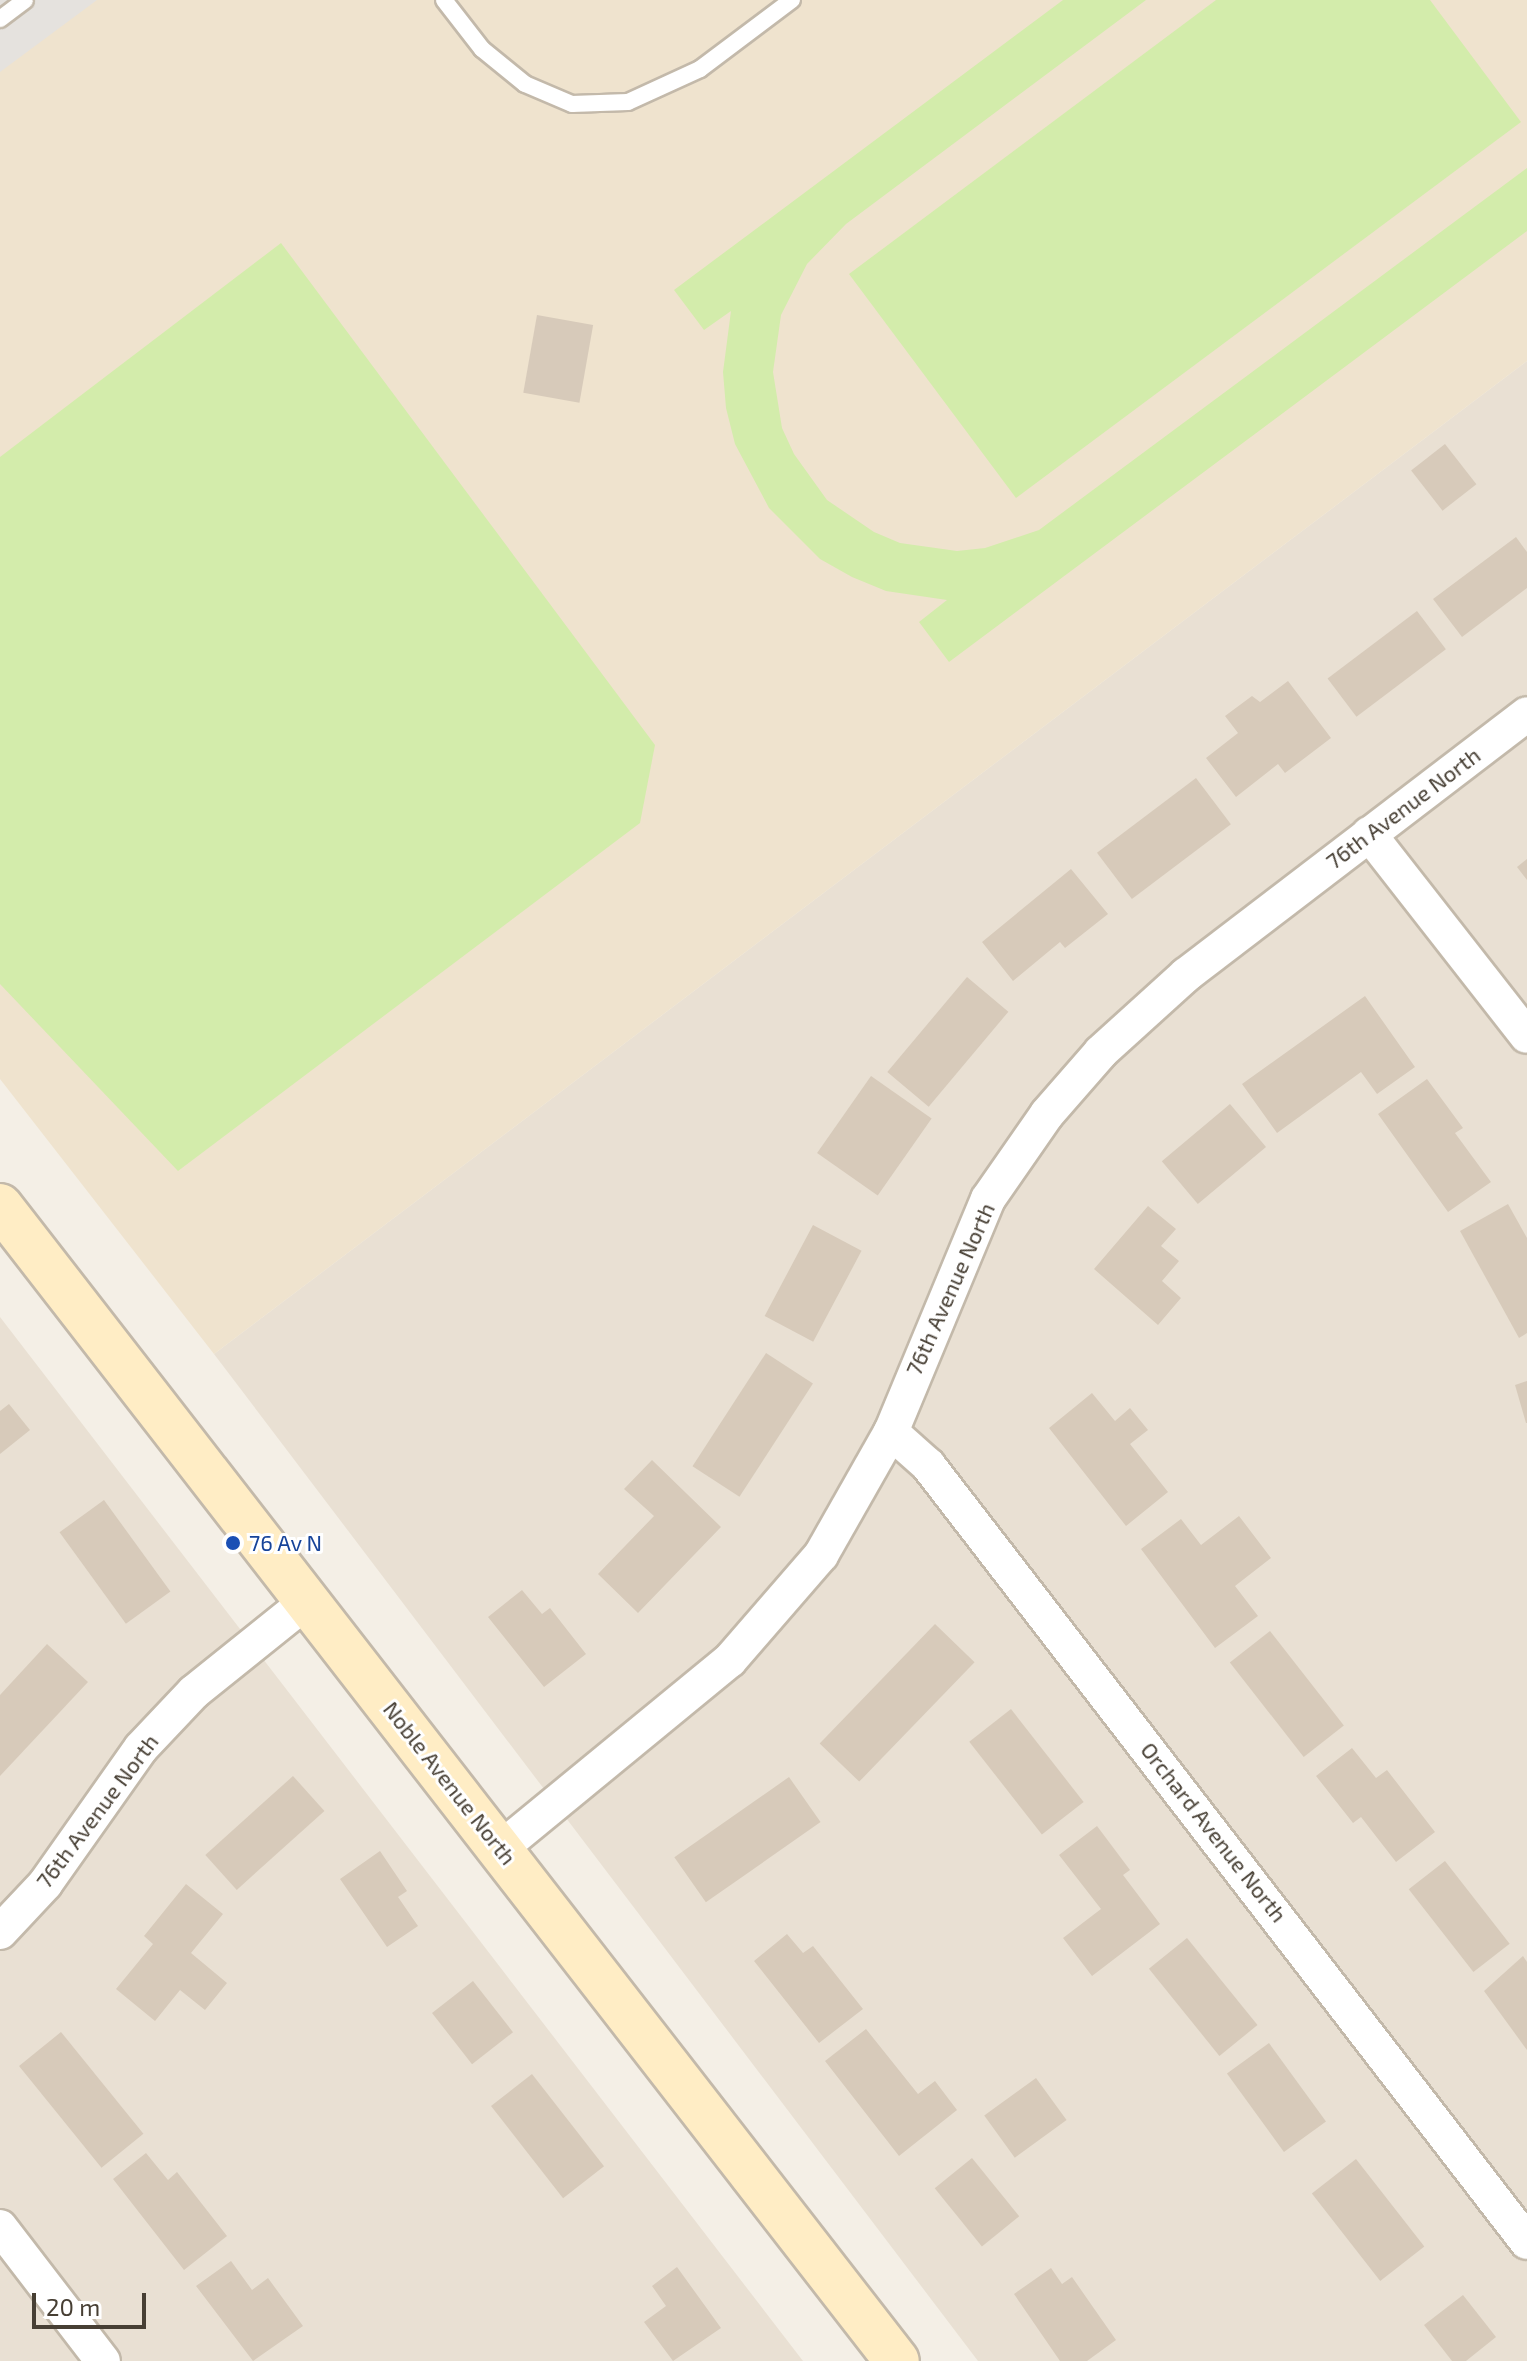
<!DOCTYPE html>
<style>
body{margin:0}
#map{position:relative;width:1527px;height:2361px;overflow:hidden;background:#f4efe6;font-family:"Exo 2",sans-serif}
div>[style]{position:absolute}
[style*='--x']{left:calc(var(--x)*1px);top:calc(var(--y)*1px);width:calc(var(--w)*1px);rotate:calc(var(--a)*1deg)}
.residential>*{inset:0;background:#e9e0d3}
.education>*{inset:0;background:#efe3ce}
.green>*{inset:0;background:#d3ecab}
.parking>*{inset:0;background:#e5e2de}
.building>*{inset:0;background:#d7caba;transform-origin:0 0}
.roads{filter:drop-shadow(2px 0 #c3b9aa) drop-shadow(-2px 0 #c3b9aa) drop-shadow(0 2px #c3b9aa) drop-shadow(0 -2px #c3b9aa)}
.lane>*{height:16px;margin:-8px;padding:0 8px;transform-origin:8px;border-radius:8px;background:#fff}
.street>*{height:34px;margin:-17px;padding:0 17px;transform-origin:17px;border-radius:17px;background:#fff}
.secondary>*{height:44px;margin:-22px;padding:0 22px;transform-origin:22px;border-radius:22px;background:#ffedc5}
.dots>*{width:22px;height:22px;translate:-50% -50%;box-sizing:border-box;border:4px solid #fff;border-radius:50%}
span{translate:-50% -50%;white-space:nowrap;text-align:center;line-height:1.15;-webkit-text-stroke:6px #fff;paint-order:stroke}
.street-label{font-size:22px;color:#473f34}
.transit-label{font-size:22px;color:#164399}
.left{translate:0 -50%;text-align:left}
.scale{position:absolute;left:32px;top:2293px;width:114px;height:36px;box-sizing:border-box;border:4px solid #473f34;border-top:0;padding-left:10px;font-size:24px;line-height:28px;white-space:nowrap;color:#473f34;-webkit-text-stroke:6px #fff;paint-order:stroke}
</style>
<div id="map">
<div class="residential">
<i style="clip-path:polygon(1527px 361px,1527px 2361px,978px 2361px,214px 1354px)"></i>
<i style="clip-path:polygon(0 1317px,803px 2361px,0 2361px)"></i>
</div>
<div class="education">
<i style="clip-path:polygon(0 0,1527px 0,1527px 361px,214px 1354px,0 1079px)"></i>
</div>
<div class="green">
<i style="clip-path:polygon(1063px 0,1146px 0,846px 224px,807px 264px,781px 315px,773px 372px,782px 428px,794px 454px,827px 500px,874px 532px,900px 543px,957px 551px,985px 548px,1039px 530px,1527px 168px,1527px 231px,949px 662px,919px 622px,947px 600px,886px 591px,852px 577px,820px 559px,769px 508px,735px 444px,726px 408px,723px 372px,731px 311px,704px 330px,674px 290px)"></i>
<i style="clip-path:polygon(1216px 0,1430px 0,1521px 122px,1016px 498px,849px 274px)"></i>
<i style="clip-path:polygon(281px 243px,655px 745px,640px 823px,178px 1171px,0 984px,0 457px)"></i>
</div>
<div class="parking">
<i style="clip-path:polygon(0 0,97px 0,0 72px)"></i>
</div>
<div class="building">
<i style="left:537px;top:315px;width:57px;height:79px;rotate:10deg"></i>
<i style="left:1445px;top:444px;width:51px;height:43px;rotate:52deg"></i>
<i style="clip-path:polygon(1516px 537px,1527px 552px,1527px 588px,1462px 637px,1433px 599px)"></i>
<i style="left:1417px;top:611px;width:48px;height:112px;rotate:53deg"></i>
<i style="clip-path:polygon(1288px 681px,1331px 738px,1285px 773px,1278px 764px,1236px 797px,1206px 758px,1238px 733px,1225px 716px,1252px 696px,1260px 702px)"></i>
<i style="left:1196px;top:778px;width:58px;height:124px;rotate:53deg"></i>
<i style="clip-path:polygon(1527px 859px,1527px 880px,1517px 867px)"></i>
<i style="clip-path:polygon(1071px 869px,1108px 914px,1065px 948px,1060px 942px,1013px 981px,982px 942px)"></i>
<i style="left:967px;top:977px;width:54px;height:124px;rotate:40deg"></i>
<i style="clip-path:polygon(1365px 996px,1415px 1067px,1377px 1094px,1361px 1072px,1277px 1133px,1242px 1084px)"></i>
<i style="left:871px;top:1076px;width:74px;height:94px;rotate:35deg"></i>
<i style="clip-path:polygon(1427px 1079px,1463px 1128px,1455px 1133px,1491px 1182px,1448px 1212px,1378px 1114px)"></i>
<i style="left:1230px;top:1104px;width:56px;height:89px;rotate:50deg"></i>
<i style="clip-path:polygon(1508px 1204px,1527px 1238px,1527px 1333px,1519px 1338px,1460px 1231px)"></i>
<i style="clip-path:polygon(1148px 1206px,1176px 1229px,1161px 1246px,1179px 1261px,1162px 1281px,1181px 1298px,1158px 1325px,1094px 1269px)"></i>
<i style="left:813px;top:1225px;width:55px;height:103px;rotate:28deg"></i>
<i style="left:766px;top:1353px;width:56px;height:135px;rotate:33deg"></i>
<i style="clip-path:polygon(1527px 1381px,1527px 1423px,1526px 1423px,1515px 1385px)"></i>
<i style="clip-path:polygon(1092px 1393px,1115px 1421px,1130px 1408px,1148px 1430px,1130px 1444px,1168px 1492px,1126px 1526px,1049px 1428px)"></i>
<i style="clip-path:polygon(9px 1404px,30px 1430px,0 1454px,0 1411px)"></i>
<i style="clip-path:polygon(652px 1460px,721px 1527px,638px 1613px,598px 1574px,654px 1516px,624px 1489px)"></i>
<i style="left:104px;top:1500px;width:113px;height:55px;rotate:54deg"></i>
<i style="clip-path:polygon(1239px 1516px,1271px 1558px,1235px 1586px,1258px 1616px,1215px 1648px,1141px 1549px,1181px 1519px,1201px 1545px)"></i>
<i style="clip-path:polygon(522px 1590px,542px 1614px,550px 1608px,586px 1654px,544px 1687px,488px 1617px)"></i>
<i style="left:935px;top:1624px;width:55px;height:166px;rotate:44deg"></i>
<i style="left:1270px;top:1631px;width:120px;height:51px;rotate:52deg"></i>
<i style="clip-path:polygon(47px 1644px,88px 1682px,0 1776px,0 1695px)"></i>
<i style="left:1011px;top:1709px;width:118px;height:53px;rotate:52deg"></i>
<i style="clip-path:polygon(1352px 1748px,1376px 1778px,1387px 1770px,1435px 1832px,1396px 1862px,1361px 1817px,1353px 1823px,1316px 1776px)"></i>
<i style="left:293px;top:1776px;width:47px;height:118px;rotate:48deg"></i>
<i style="left:789px;top:1777px;width:55px;height:140px;rotate:55deg"></i>
<i style="clip-path:polygon(1097px 1826px,1130px 1870px,1123px 1875px,1160px 1924px,1092px 1976px,1063px 1938px,1101px 1909px,1059px 1855px)"></i>
<i style="clip-path:polygon(380px 1851px,407px 1891px,398px 1897px,418px 1926px,387px 1947px,340px 1879px)"></i>
<i style="left:1445px;top:1861px;width:105px;height:46px;rotate:52deg"></i>
<i style="clip-path:polygon(186px 1884px,223px 1914px,191px 1953px,227px 1983px,205px 2010px,180px 1990px,155px 2021px,116px 1989px,153px 1944px,144px 1936px)"></i>
<i style="clip-path:polygon(787px 1934px,803px 1953px,813px 1946px,863px 2009px,819px 2043px,754px 1961px)"></i>
<i style="left:1187px;top:1938px;width:112px;height:49px;rotate:51deg"></i>
<i style="clip-path:polygon(1523px 1956px,1527px 1962px,1527px 2050px,1484px 1991px)"></i>
<i style="left:473px;top:1981px;width:65px;height:52px;rotate:52deg"></i>
<i style="clip-path:polygon(866px 2029px,918px 2094px,935px 2081px,957px 2110px,899px 2156px,825px 2061px)"></i>
<i style="left:61px;top:2032px;width:131px;height:54px;rotate:51deg"></i>
<i style="left:1269px;top:2043px;width:97px;height:52px;rotate:54deg"></i>
<i style="left:532px;top:2074px;width:117px;height:52px;rotate:52deg"></i>
<i style="left:1036px;top:2078px;width:52px;height:64px;rotate:54deg"></i>
<i style="clip-path:polygon(146px 2153px,168px 2180px,177px 2172px,227px 2236px,184px 2270px,113px 2179px)"></i>
<i style="left:972px;top:2158px;width:75px;height:48px;rotate:51deg"></i>
<i style="left:1356px;top:2159px;width:111px;height:56px;rotate:52deg"></i>
<i style="clip-path:polygon(231px 2261px,252px 2290px,268px 2278px,303px 2326px,253px 2361px,196px 2286px)"></i>
<i style="clip-path:polygon(677px 2267px,721px 2328px,673px 2361px,644px 2322px,666px 2306px,652px 2286px)"></i>
<i style="clip-path:polygon(1051px 2268px,1062px 2284px,1072px 2277px,1116px 2340px,1087px 2361px,1060px 2361px,1014px 2294px)"></i>
<i style="clip-path:polygon(1463px 2295px,1496px 2337px,1466px 2361px,1452px 2361px,1424px 2325px)"></i>
</div>
<div class="roads">
<div class="lane">
<i style="--x:444;--y:0;--w:62;--a:52.2"></i>
<i style="--x:482;--y:49;--w:55;--a:39.1"></i>
<i style="--x:525;--y:84;--w:51;--a:23.1"></i>
<i style="--x:572;--y:104;--w:56;--a:-2"></i>
<i style="--x:628;--y:102;--w:79;--a:-24.6"></i>
<i style="--x:700;--y:69;--w:115;--a:-36.9"></i>
<i style="--x:0;--y:19;--w:31;--a:-37"></i>
</div>
<div class="street">
<i style="--x:1369;--y:834;--w:256;--a:52"></i>
<i style="--x:891;--y:1432;--w:50;--a:41.7"></i>
<i style="--x:928;--y:1465;--w:981;--a:52.37"></i>
<i style="--x:501;--y:1848;--w:296;--a:-39.4"></i>
<i style="--x:730;--y:1660;--w:139;--a:-49.1"></i>
<i style="--x:821;--y:1555;--w:142;--a:-60.4"></i>
<i style="--x:891;--y:1432;--w:252;--a:-67.4"></i>
<i style="--x:988;--y:1199;--w:103;--a:-55.2"></i>
<i style="--x:1047;--y:1114;--w:82;--a:-48.9"></i>
<i style="--x:1101;--y:1052;--w:115;--a:-42.2"></i>
<i style="--x:1186;--y:975;--w:429;--a:-37.4"></i>
<i style="--x:0;--y:1932;--w:66;--a:-46.8"></i>
<i style="--x:45;--y:1884;--w:166;--a:-54.8"></i>
<i style="--x:141;--y:1748;--w:77;--a:-46.6"></i>
<i style="--x:194;--y:1692;--w:145;--a:-38.8"></i>
<i style="--x:0;--y:2227;--w:169;--a:52.5"></i>
</div>
<div class="secondary">
<i style="--x:0;--y:1206;--w:1462;--a:52.17"></i>
</div>
</div>
<div class="dots">
<i style="left:233px;top:1543px;background:#1a4fb4"></i>
</div>
<div class="street-label">
<span style="left:1403px;top:808px;rotate:-37deg">76th Avenue North</span>
<span style="left:950px;top:1289px;rotate:-66deg">76th Avenue North</span>
<span style="left:450px;top:1783px;rotate:52deg">Noble Avenue North</span>
<span style="left:97px;top:1811px;rotate:-53deg">76th Avenue North</span>
<span style="left:1214px;top:1832px;rotate:52deg">Orchard Avenue North</span>
</div>
<div class="transit-label">
<span class="left" style="left:249px;top:1543px">76 Av N</span>
</div>
<div class="scale">20 m</div>
</div>
